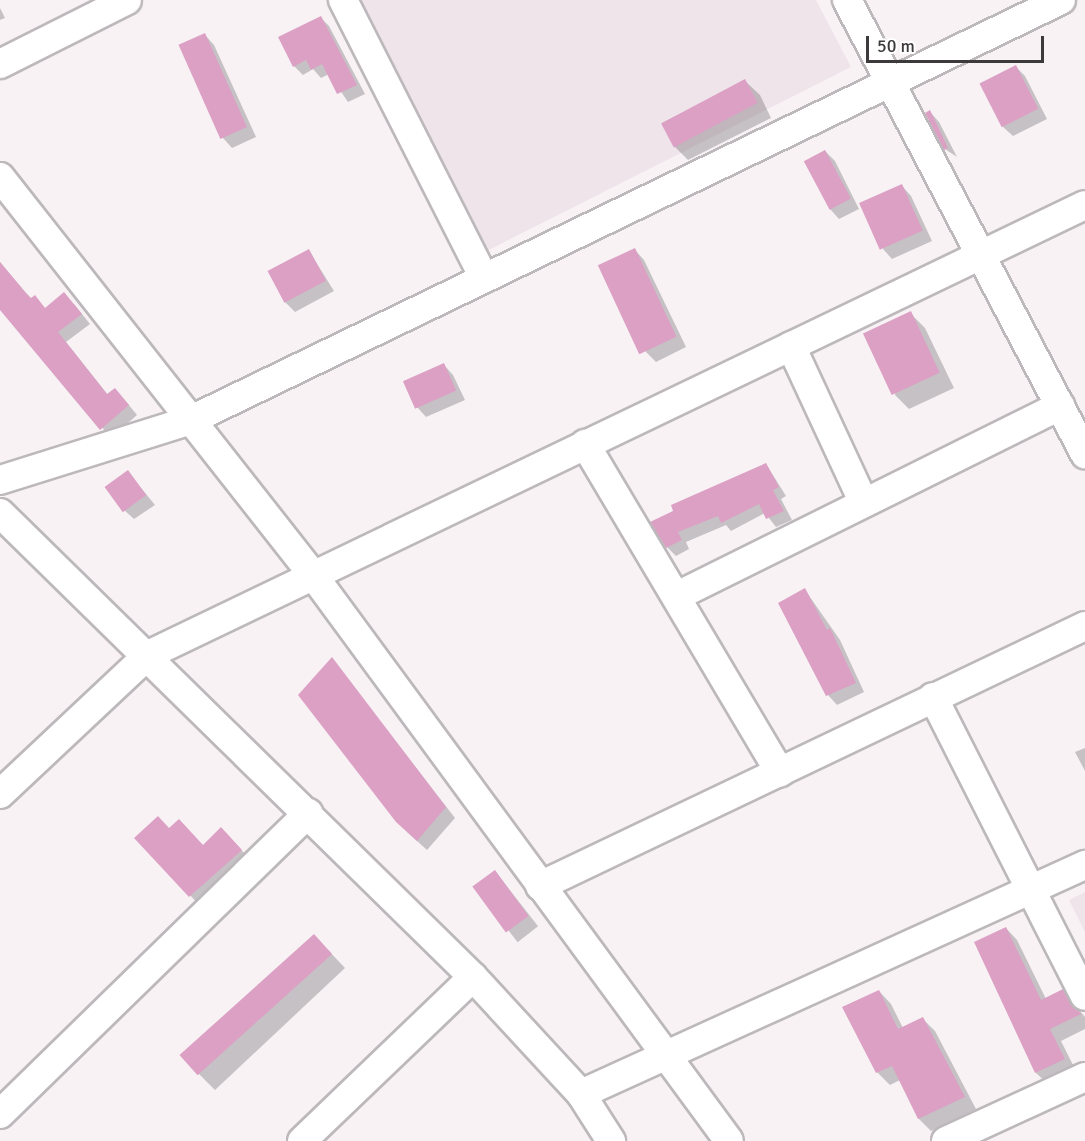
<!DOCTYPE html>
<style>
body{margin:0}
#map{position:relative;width:1085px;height:1141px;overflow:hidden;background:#f8f2f5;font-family:Signika,sans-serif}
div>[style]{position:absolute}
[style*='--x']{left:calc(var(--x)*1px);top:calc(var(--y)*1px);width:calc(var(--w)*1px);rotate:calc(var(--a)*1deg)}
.built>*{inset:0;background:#f0e4eb}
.shadow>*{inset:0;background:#0003;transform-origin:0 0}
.building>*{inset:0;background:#dba0c4;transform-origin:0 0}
.roads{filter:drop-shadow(2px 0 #bdb8bb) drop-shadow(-2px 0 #bdb8bb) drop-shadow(0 2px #bdb8bb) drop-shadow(0 -2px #bdb8bb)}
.minor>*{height:28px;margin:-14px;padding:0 14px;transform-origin:14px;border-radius:14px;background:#fff}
span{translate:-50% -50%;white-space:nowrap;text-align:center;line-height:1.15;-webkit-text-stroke:4.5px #fff;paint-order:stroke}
.scale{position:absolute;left:866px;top:36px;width:178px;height:27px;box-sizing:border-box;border:3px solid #3c3a3b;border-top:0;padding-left:8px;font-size:18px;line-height:21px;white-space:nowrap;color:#3c3a3b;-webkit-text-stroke:4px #fff;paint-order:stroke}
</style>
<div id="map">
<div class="built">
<i style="clip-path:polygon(356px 0,816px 0,851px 67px,485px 252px)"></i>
<i style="clip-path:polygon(1085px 892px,1085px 932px,1069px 900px)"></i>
</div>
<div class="shadow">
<i style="clip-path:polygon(0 8px,5px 18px,0 20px)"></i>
<i style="clip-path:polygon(321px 18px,329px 26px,365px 94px,348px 102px,329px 74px,321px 78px,313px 69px,303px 75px,294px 66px)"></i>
<i style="clip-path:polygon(205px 35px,214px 45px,256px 137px,232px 148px,223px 138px)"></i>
<i style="clip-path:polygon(1015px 66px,1025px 76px,1047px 119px,1013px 136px,1003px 127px)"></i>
<i style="clip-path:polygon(745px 81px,760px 95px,771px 118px,688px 160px,674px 146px,662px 123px)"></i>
<i style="clip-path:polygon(930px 112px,939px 122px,957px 157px,945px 149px)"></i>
<i style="clip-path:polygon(825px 151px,835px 161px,859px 209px,839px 219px,830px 209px)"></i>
<i style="clip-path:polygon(902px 186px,911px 196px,932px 241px,892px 259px,883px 249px)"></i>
<i style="clip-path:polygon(635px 250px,644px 260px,686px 347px,656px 362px,646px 352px)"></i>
<i style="clip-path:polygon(309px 251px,334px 291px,295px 312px,285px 302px)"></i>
<i style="clip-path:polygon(0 262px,32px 300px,46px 309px,74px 304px,90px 324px,66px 342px,108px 395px,124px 399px,137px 415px,111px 438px,0 306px)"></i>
<i style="clip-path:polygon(910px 313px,925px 328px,954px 388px,909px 409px,895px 395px)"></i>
<i style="clip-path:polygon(444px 365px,453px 375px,465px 400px,426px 417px,417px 407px)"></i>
<i style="clip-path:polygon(766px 464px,786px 496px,781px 499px,792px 520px,776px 527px,765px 513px,731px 531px,726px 525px,686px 542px,689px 549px,676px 556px,667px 547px,653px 522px)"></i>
<i style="clip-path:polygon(128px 472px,155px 505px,134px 519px,124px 510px)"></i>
<i style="clip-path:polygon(805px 590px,840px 640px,864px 692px,837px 705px,828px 695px)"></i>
<i style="clip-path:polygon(332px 659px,455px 818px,427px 850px,407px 832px)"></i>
<i style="clip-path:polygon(1085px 748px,1085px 771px,1075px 752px)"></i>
<i style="clip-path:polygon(169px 829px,204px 847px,235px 843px,254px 864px,204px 910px,136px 838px)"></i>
<i style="left:495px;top:871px;width:70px;height:26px;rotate:52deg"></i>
<i style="clip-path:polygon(1006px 928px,1017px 940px,1046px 999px,1063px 991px,1085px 1017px,1085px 1029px,1061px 1041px,1076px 1071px,1048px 1084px,1036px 1073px,976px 943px)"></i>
<i style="clip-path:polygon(328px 950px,345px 968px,215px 1090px,182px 1057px)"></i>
<i style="clip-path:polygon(879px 991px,891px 1004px,903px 1028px,923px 1019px,935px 1031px,976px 1109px,931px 1131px,919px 1119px,900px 1080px,890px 1085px,877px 1072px,844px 1008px)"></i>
</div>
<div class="building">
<i style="clip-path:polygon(321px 16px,357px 85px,337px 94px,322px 64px,311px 70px,306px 60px,293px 67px,278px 37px)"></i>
<i style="left:205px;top:33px;width:103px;height:29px;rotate:66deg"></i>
<i style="left:1016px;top:65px;width:49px;height:41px;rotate:63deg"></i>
<i style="left:745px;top:79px;width:27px;height:95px;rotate:62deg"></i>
<i style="clip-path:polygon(930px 110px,948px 148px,944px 150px,925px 113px)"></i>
<i style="left:825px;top:150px;width:55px;height:24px;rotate:62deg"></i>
<i style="left:902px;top:184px;width:51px;height:47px;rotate:66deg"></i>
<i style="left:635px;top:248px;width:98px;height:41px;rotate:65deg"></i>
<i style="left:309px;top:249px;width:36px;height:47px;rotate:62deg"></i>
<i style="clip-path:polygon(0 262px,25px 292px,31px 298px,35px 295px,45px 308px,64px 292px,82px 314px,58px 332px,107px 394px,115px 388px,129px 405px,100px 430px,0 310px)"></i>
<i style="left:911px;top:311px;width:68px;height:53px;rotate:65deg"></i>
<i style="left:444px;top:363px;width:30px;height:45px;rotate:66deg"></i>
<i style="clip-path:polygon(766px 463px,779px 487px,773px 490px,784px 511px,766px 519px,759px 504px,721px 523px,718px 516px,678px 532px,682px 540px,666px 548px,650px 522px,673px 511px,671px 505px)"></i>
<i style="left:128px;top:470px;width:31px;height:29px;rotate:54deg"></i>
<i style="clip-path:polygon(805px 588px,827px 630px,830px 628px,856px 683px,826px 696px,778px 603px)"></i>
<i style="clip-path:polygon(332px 657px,446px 807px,417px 841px,396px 822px,298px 695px)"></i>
<i style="clip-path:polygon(158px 816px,169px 828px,179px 819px,203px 845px,221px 827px,242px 850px,189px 897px,134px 838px)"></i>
<i style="left:495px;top:870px;width:57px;height:28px;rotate:54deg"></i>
<i style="clip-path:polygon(1006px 927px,1041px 1000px,1063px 989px,1081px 1014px,1050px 1029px,1065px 1059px,1035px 1073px,974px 942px)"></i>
<i style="left:314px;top:934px;width:27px;height:181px;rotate:48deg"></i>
<i style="clip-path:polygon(879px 990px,898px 1029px,923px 1017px,965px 1097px,918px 1119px,892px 1066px,876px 1073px,842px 1007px)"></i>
</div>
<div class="roads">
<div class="minor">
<i style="--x:343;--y:0;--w:312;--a:63.1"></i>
<i style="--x:847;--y:0;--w:513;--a:62.34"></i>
<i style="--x:0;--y:64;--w:142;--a:-26.7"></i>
<i style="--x:0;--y:177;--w:506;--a:51.82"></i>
<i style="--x:313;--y:575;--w:702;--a:53.68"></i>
<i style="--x:791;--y:346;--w:171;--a:65.1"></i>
<i style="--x:585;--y:444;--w:382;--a:59.3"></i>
<i style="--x:0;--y:480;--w:200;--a:-17.4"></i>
<i style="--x:191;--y:420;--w:966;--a:-25.77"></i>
<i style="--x:0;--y:513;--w:663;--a:44.45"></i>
<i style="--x:473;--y:977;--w:159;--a:47.3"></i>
<i style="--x:581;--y:1094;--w:56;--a:57.4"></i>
<i style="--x:677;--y:596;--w:428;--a:-26.4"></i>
<i style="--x:933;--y:697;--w:335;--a:63.1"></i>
<i style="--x:0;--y:794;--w:203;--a:-43.2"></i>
<i style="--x:148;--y:655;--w:1039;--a:-25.65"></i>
<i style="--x:540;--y:886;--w:604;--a:-25.5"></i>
<i style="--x:581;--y:1094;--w:554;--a:-24.44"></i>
<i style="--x:0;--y:1114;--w:431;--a:-44.3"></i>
<i style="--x:302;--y:1141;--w:237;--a:-43.8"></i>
<i style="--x:946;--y:1141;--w:153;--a:-24.7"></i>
</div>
</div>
<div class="scale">50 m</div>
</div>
